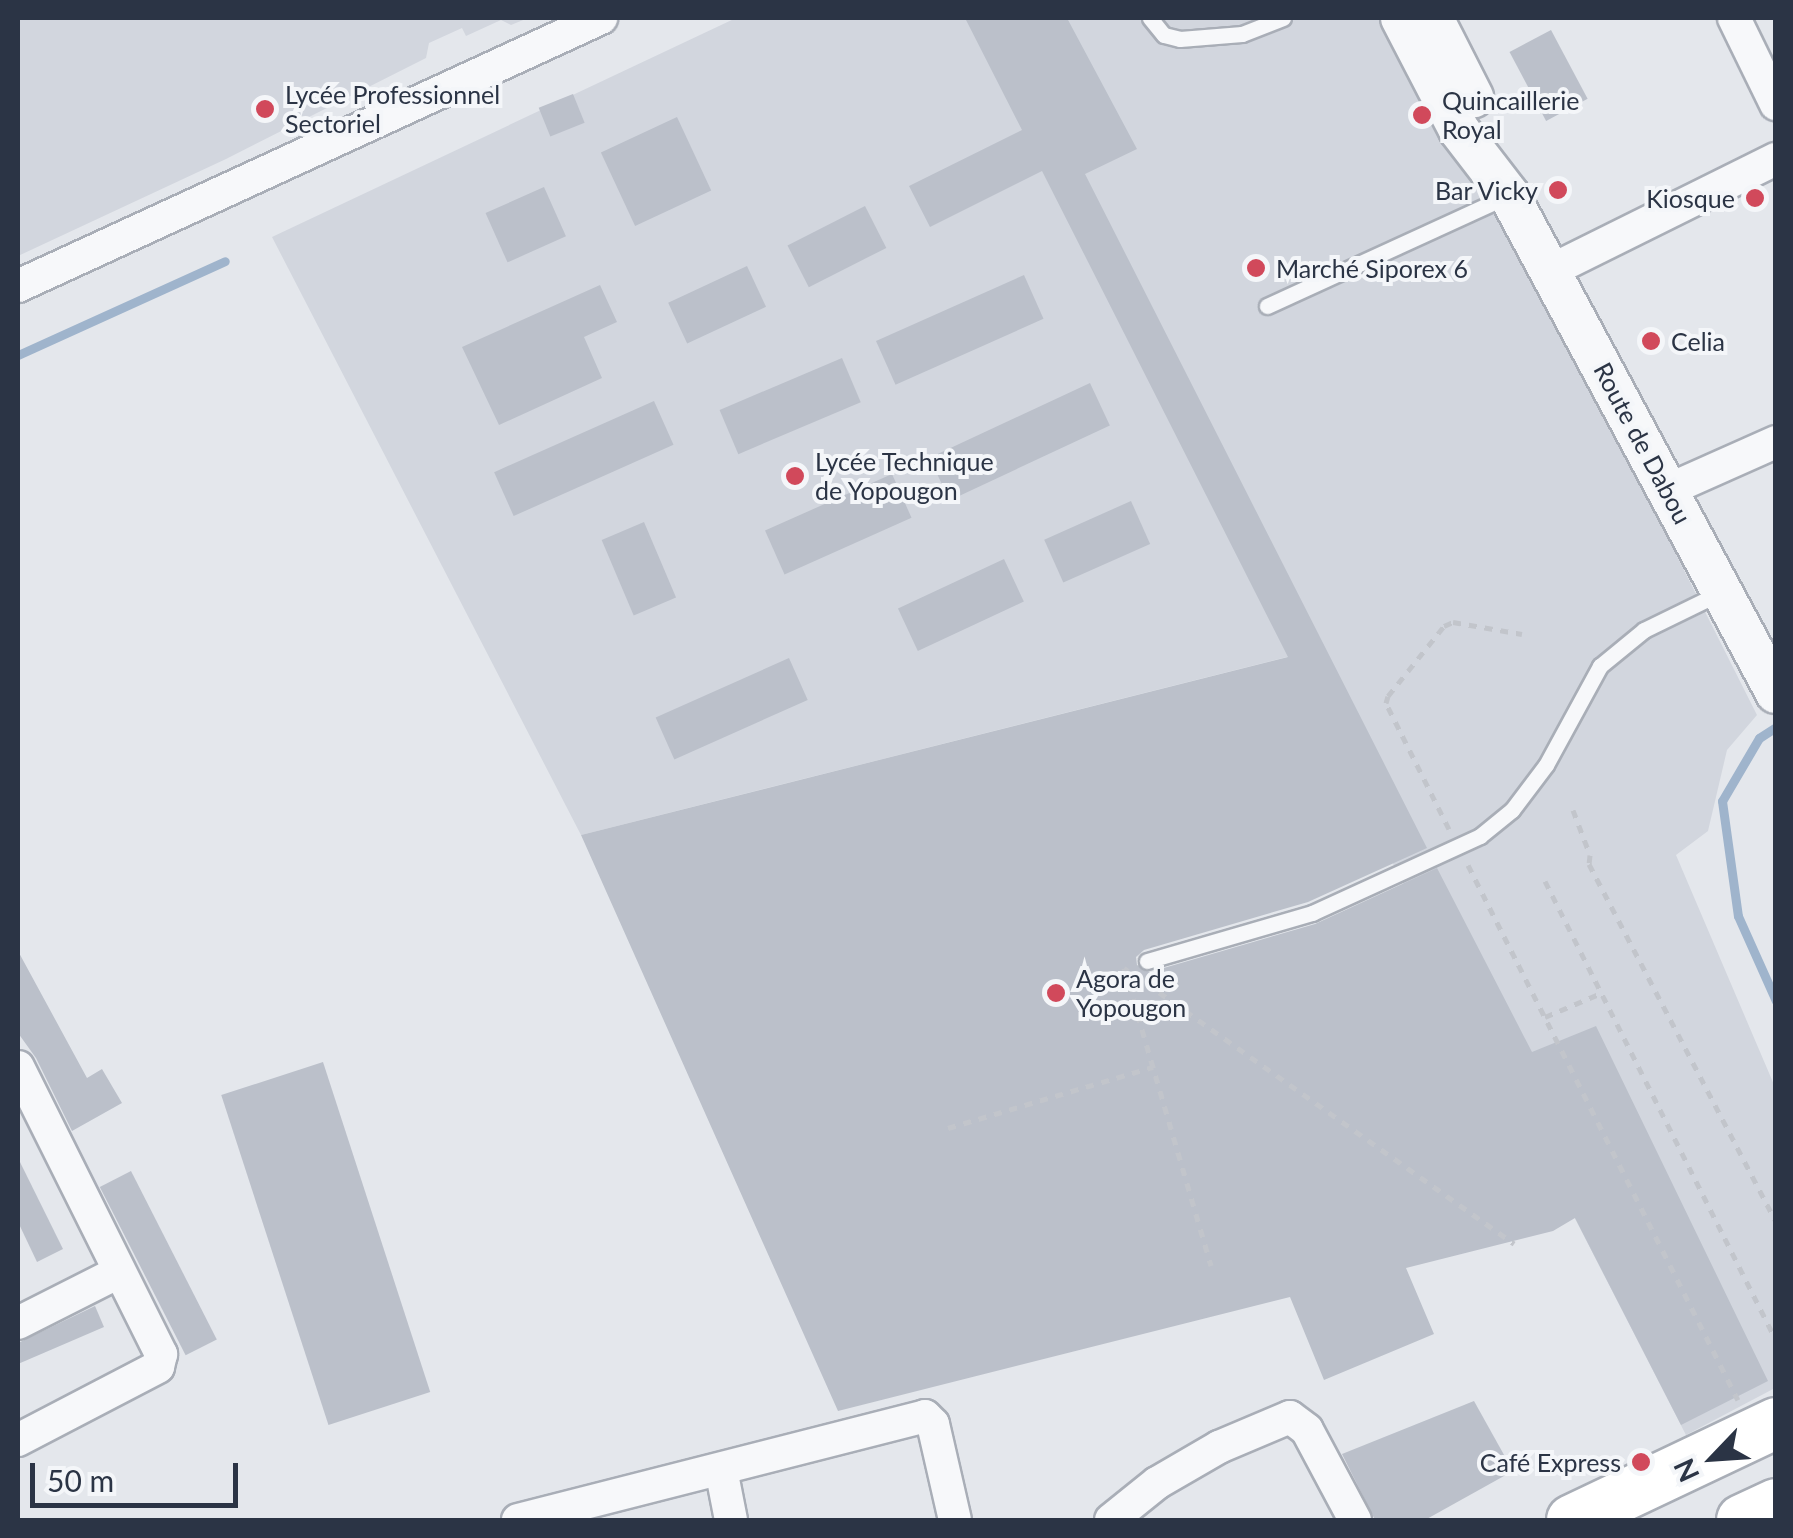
<!DOCTYPE html>
<meta charset="utf-8">
<style>
body{margin:0}
#map{position:relative;width:1793px;height:1538px;overflow:hidden;background:#e4e7ec;font-family:Lato,sans-serif}
div>[style]{position:absolute}
[style*='--x']{left:calc(var(--x)*1px);top:calc(var(--y)*1px);width:calc(var(--w)*1px);rotate:calc(var(--a)*1deg)}
.built>*{inset:0;background:#d2d6de}
.stream>*{height:9px;margin:-4.5px;padding:0 4.5px;transform-origin:4.5px;border-radius:4.5px;background:#9fb4cc}
.building>*{inset:0;background:#bbc0ca;transform-origin:0 0}
.path>*{height:5px;margin-top:-2.5px;transform-origin:0;background:repeating-linear-gradient(90deg,#c2c5cb 0 8px,transparent 0 16px)}
.roads{filter:drop-shadow(2px 0 #a9aeb7) drop-shadow(-2px 0 #a9aeb7) drop-shadow(0 2px #a9aeb7) drop-shadow(0 -2px #a9aeb7)}
.service>*{height:15px;margin:-7.5px;padding:0 7.5px;transform-origin:7.5px;border-radius:7.5px;background:#f7f8fa}
.minor>*{height:32px;margin:-16px;padding:0 16px;transform-origin:16px;border-radius:16px;background:#f7f8fa}
.tertiary>*{height:40px;margin:-20px;padding:0 20px;transform-origin:20px;border-radius:20px;background:#f7f8fa}
.primary>*{height:50px;margin:-25px;padding:0 25px;transform-origin:25px;border-radius:25px;background:#fff}
.dots>*{width:28px;height:28px;translate:-50% -50%;box-sizing:border-box;border:5px solid #f4f6f9;border-radius:50%}
span{translate:-50% -50%;white-space:nowrap;text-align:center;line-height:1.15;-webkit-text-stroke:8px #f4f6f9;paint-order:stroke}
.poi-label{font-size:25px;color:#2b3445}
.left{translate:0 -50%;text-align:left}
.right{translate:-100% -50%;text-align:right}
.street-label{font-size:25px;color:#2b3445}
.frame{position:absolute;inset:0;border:20px solid #2b3445;pointer-events:none}
.north{position:absolute;left:1663px;top:1408px;width:100px;height:100px;-webkit-text-stroke:8px #f4f6f9;paint-order:stroke;rotate:245deg;font-size:28px;font-weight:700;line-height:40px;text-align:center;color:#2b3445}
.north::after{content:'';display:block;margin:auto;width:35px;height:45px;background:#2b3445;clip-path:polygon(50% 0,100% 100%,50% 72%,0 100%)}
.scale{position:absolute;left:30px;top:1463px;width:208px;height:45px;box-sizing:border-box;border:5px solid #2b3445;border-top:0;padding-left:12px;font-size:30px;line-height:35px;white-space:nowrap;color:#2b3445;-webkit-text-stroke:8px #f4f6f9;paint-order:stroke}
</style>
<div id="map">
<div class="built">
<i style="clip-path:polygon(18px 18px,528px 18px,511px 25px,501px 20px,466px 36px,462px 28px,429px 43px,426px 58px,226px 159px,18px 256px)"></i>
<i style="clip-path:polygon(736px 18px,1406px 18px,1757px 715px,1727px 750px,1708px 831px,1676px 855px,1775px 1087px,1775px 1388px,1686px 1435px,1287px 657px,581px 835px,272px 237px)"></i>
</div>
<div class="stream">
<i style="--x:18;--y:355;--w:227;--a:-24.4"></i>
<i style="--x:1776;--y:727;--w:20;--a:147"></i>
<i style="--x:1759;--y:738;--w:73;--a:120.4"></i>
<i style="--x:1722;--y:801;--w:116;--a:82.1"></i>
<i style="--x:1738;--y:916;--w:93;--a:65.9"></i>
</div>
<div class="building">
<i style="clip-path:polygon(965px 18px,1067px 18px,1137px 149px,1085px 174px,1427px 848px,1308px 902px,1144px 950px,1136px 957px,1137px 965px,1150px 972px,1315px 924px,1437px 868px,1532px 1052px,1596px 1026px,1768px 1381px,1681px 1425px,1575px 1218px,1553px 1231px,1406px 1268px,1434px 1334px,1324px 1380px,1290px 1297px,838px 1411px,581px 835px,1288px 657px,1042px 171px,930px 227px,909px 186px,1022px 130px)"></i>
<i style="left:1551px;top:30px;width:78px;height:47px;rotate:62deg"></i>
<i style="left:573px;top:94px;width:31px;height:37px;rotate:68deg"></i>
<i style="left:677px;top:117px;width:81px;height:84px;rotate:65deg"></i>
<i style="left:544px;top:187px;width:54px;height:64px;rotate:66deg"></i>
<i style="left:865px;top:206px;width:47px;height:87px;rotate:63deg"></i>
<i style="left:747px;top:266px;width:45px;height:87px;rotate:65deg"></i>
<i style="left:1024px;top:275px;width:48px;height:162px;rotate:66deg"></i>
<i style="clip-path:polygon(600px 285px,617px 322px,584px 337px,602px 378px,499px 425px,462px 347px)"></i>
<i style="left:842px;top:358px;width:48px;height:133px;rotate:67deg"></i>
<i style="left:1090px;top:383px;width:47px;height:177px;rotate:65deg"></i>
<i style="left:654px;top:401px;width:48px;height:175px;rotate:66deg"></i>
<i style="left:892px;top:474px;width:48px;height:139px;rotate:66deg"></i>
<i style="left:1131px;top:501px;width:47px;height:95px;rotate:66deg"></i>
<i style="left:644px;top:522px;width:82px;height:46px;rotate:67deg"></i>
<i style="left:1004px;top:559px;width:47px;height:117px;rotate:65deg"></i>
<i style="left:789px;top:658px;width:46px;height:146px;rotate:66deg"></i>
<i style="clip-path:polygon(18px 951px,87px 1078px,102px 1069px,122px 1103px,72px 1131px,36px 1058px,18px 1033px)"></i>
<i style="left:323px;top:1062px;width:347px;height:107px;rotate:72deg"></i>
<i style="clip-path:polygon(18px 1158px,63px 1249px,37px 1262px,18px 1222px)"></i>
<i style="left:131px;top:1171px;width:189px;height:35px;rotate:63deg"></i>
<i style="clip-path:polygon(95px 1306px,104px 1327px,18px 1364px,18px 1343px)"></i>
<i style="clip-path:polygon(1474px 1401px,1513px 1471px,1425px 1520px,1375px 1520px,1342px 1454px)"></i>
</div>
<div class="path">
<i style="--x:1573;--y:810;--w:48;--a:69.3"></i>
<i style="--x:1590;--y:855;--w:9;--a:96"></i>
<i style="--x:1589;--y:864;--w:403;--a:62.4"></i>
<i style="--x:1449;--y:829;--w:141;--a:-116.6"></i>
<i style="--x:1386;--y:703;--w:7;--a:-74"></i>
<i style="--x:1388;--y:696;--w:90;--a:-51.3"></i>
<i style="--x:1444;--y:626;--w:10;--a:-24"></i>
<i style="--x:1453;--y:622;--w:70;--a:9.9"></i>
<i style="--x:1468;--y:865;--w:599;--a:63.22"></i>
<i style="--x:1545;--y:881;--w:514;--a:63.29"></i>
<i style="--x:1128;--y:971;--w:5;--a:-143"></i>
<i style="--x:1124;--y:968;--w:310;--a:73.7"></i>
<i style="--x:1146;--y:983;--w:451;--a:35.3"></i>
<i style="--x:1545;--y:1017;--w:59;--a:-23.1"></i>
<i style="--x:948;--y:1128;--w:214;--a:-16.6"></i>
</div>
<div class="roads">
<div class="service">
<i style="--x:1150;--y:18;--w:22;--a:51"></i>
<i style="--x:1164;--y:35;--w:16;--a:14"></i>
<i style="--x:1180;--y:39;--w:62;--a:-4.6"></i>
<i style="--x:1242;--y:34;--w:44;--a:-21.3"></i>
<i style="--x:1267;--y:306;--w:266;--a:-24.6"></i>
<i style="--x:1147;--y:961;--w:172;--a:-16.2"></i>
<i style="--x:1312;--y:913;--w:185;--a:-24.6"></i>
<i style="--x:1480;--y:836;--w:41;--a:-39.1"></i>
<i style="--x:1512;--y:810;--w:56;--a:-52.9"></i>
<i style="--x:1546;--y:765;--w:113;--a:-61.4"></i>
<i style="--x:1600;--y:666;--w:57;--a:-39.3"></i>
<i style="--x:1644;--y:630;--w:87;--a:-26"></i>
</div>
<div class="minor">
<i style="--x:1734;--y:18;--w:96;--a:64"></i>
<i style="--x:1550;--y:271;--w:252;--a:-26.4"></i>
<i style="--x:18;--y:286;--w:642;--a:-24.69"></i>
<i style="--x:1668;--y:490;--w:118;--a:-24"></i>
<i style="--x:18;--y:1067;--w:321;--a:63.5"></i>
<i style="--x:161;--y:1354;--w:13;--a:103"></i>
<i style="--x:158;--y:1367;--w:158;--a:152.5"></i>
<i style="--x:18;--y:1323;--w:113;--a:-26.8"></i>
<i style="--x:721;--y:1469;--w:52;--a:78.9"></i>
<i style="--x:518;--y:1520;--w:420;--a:-14.3"></i>
<i style="--x:925;--y:1416;--w:11;--a:45"></i>
<i style="--x:933;--y:1424;--w:98;--a:77.1"></i>
<i style="--x:1111;--y:1520;--w:59;--a:-38.8"></i>
<i style="--x:1157;--y:1483;--w:72;--a:-30.1"></i>
<i style="--x:1219;--y:1447;--w:77;--a:-22.9"></i>
<i style="--x:1290;--y:1417;--w:21;--a:37"></i>
<i style="--x:1307;--y:1430;--w:102;--a:61.9"></i>
</div>
<div class="tertiary">
<i style="--x:1401;--y:18;--w:126;--a:62.6"></i>
<i style="--x:1459;--y:130;--w:82;--a:52.4"></i>
<i style="--x:1509;--y:195;--w:565;--a:61.8"></i>
<i style="--x:1433;--y:18;--w:89;--a:63.1"></i>
</div>
<div class="primary">
<i style="--x:1572;--y:1520;--w:226;--a:-25.4"></i>
<i style="--x:1742;--y:1520;--w:38;--a:-25"></i>
</div>
</div>
<div class="dots">
<i style="left:265px;top:109px;background:#d1495b"></i>
<i style="left:1422px;top:115px;background:#d1495b"></i>
<i style="left:1558px;top:190px;background:#d1495b"></i>
<i style="left:1755px;top:198px;background:#d1495b"></i>
<i style="left:1256px;top:268px;background:#d1495b"></i>
<i style="left:1651px;top:341px;background:#d1495b"></i>
<i style="left:795px;top:476px;background:#d1495b"></i>
<i style="left:1056px;top:993px;background:#d1495b"></i>
<i style="left:1641px;top:1462px;background:#d1495b"></i>
</div>
<div class="poi-label">
<span class="left" style="left:285px;top:109px">Lycée Professionnel<br>Sectoriel</span>
<span class="left" style="left:1442px;top:115px">Quincaillerie<br>Royal</span>
<span class="right" style="left:1538px;top:190px">Bar Vicky</span>
<span class="right" style="left:1735px;top:198px">Kiosque</span>
<span class="left" style="left:1276px;top:268px">Marché Siporex 6</span>
<span class="left" style="left:1671px;top:341px">Celia</span>
<span class="left" style="left:815px;top:476px">Lycée Technique<br>de Yopougon</span>
<span class="left" style="left:1076px;top:993px">Agora de<br>Yopougon</span>
<span class="right" style="left:1621px;top:1462px">Café Express</span>
</div>
<div class="street-label">
<span style="left:1643px;top:443px;rotate:62deg">Route de Dabou</span>
</div>
<div class="frame"></div>
<div class="north">N</div>
<div class="scale">50 m</div>
</div>
